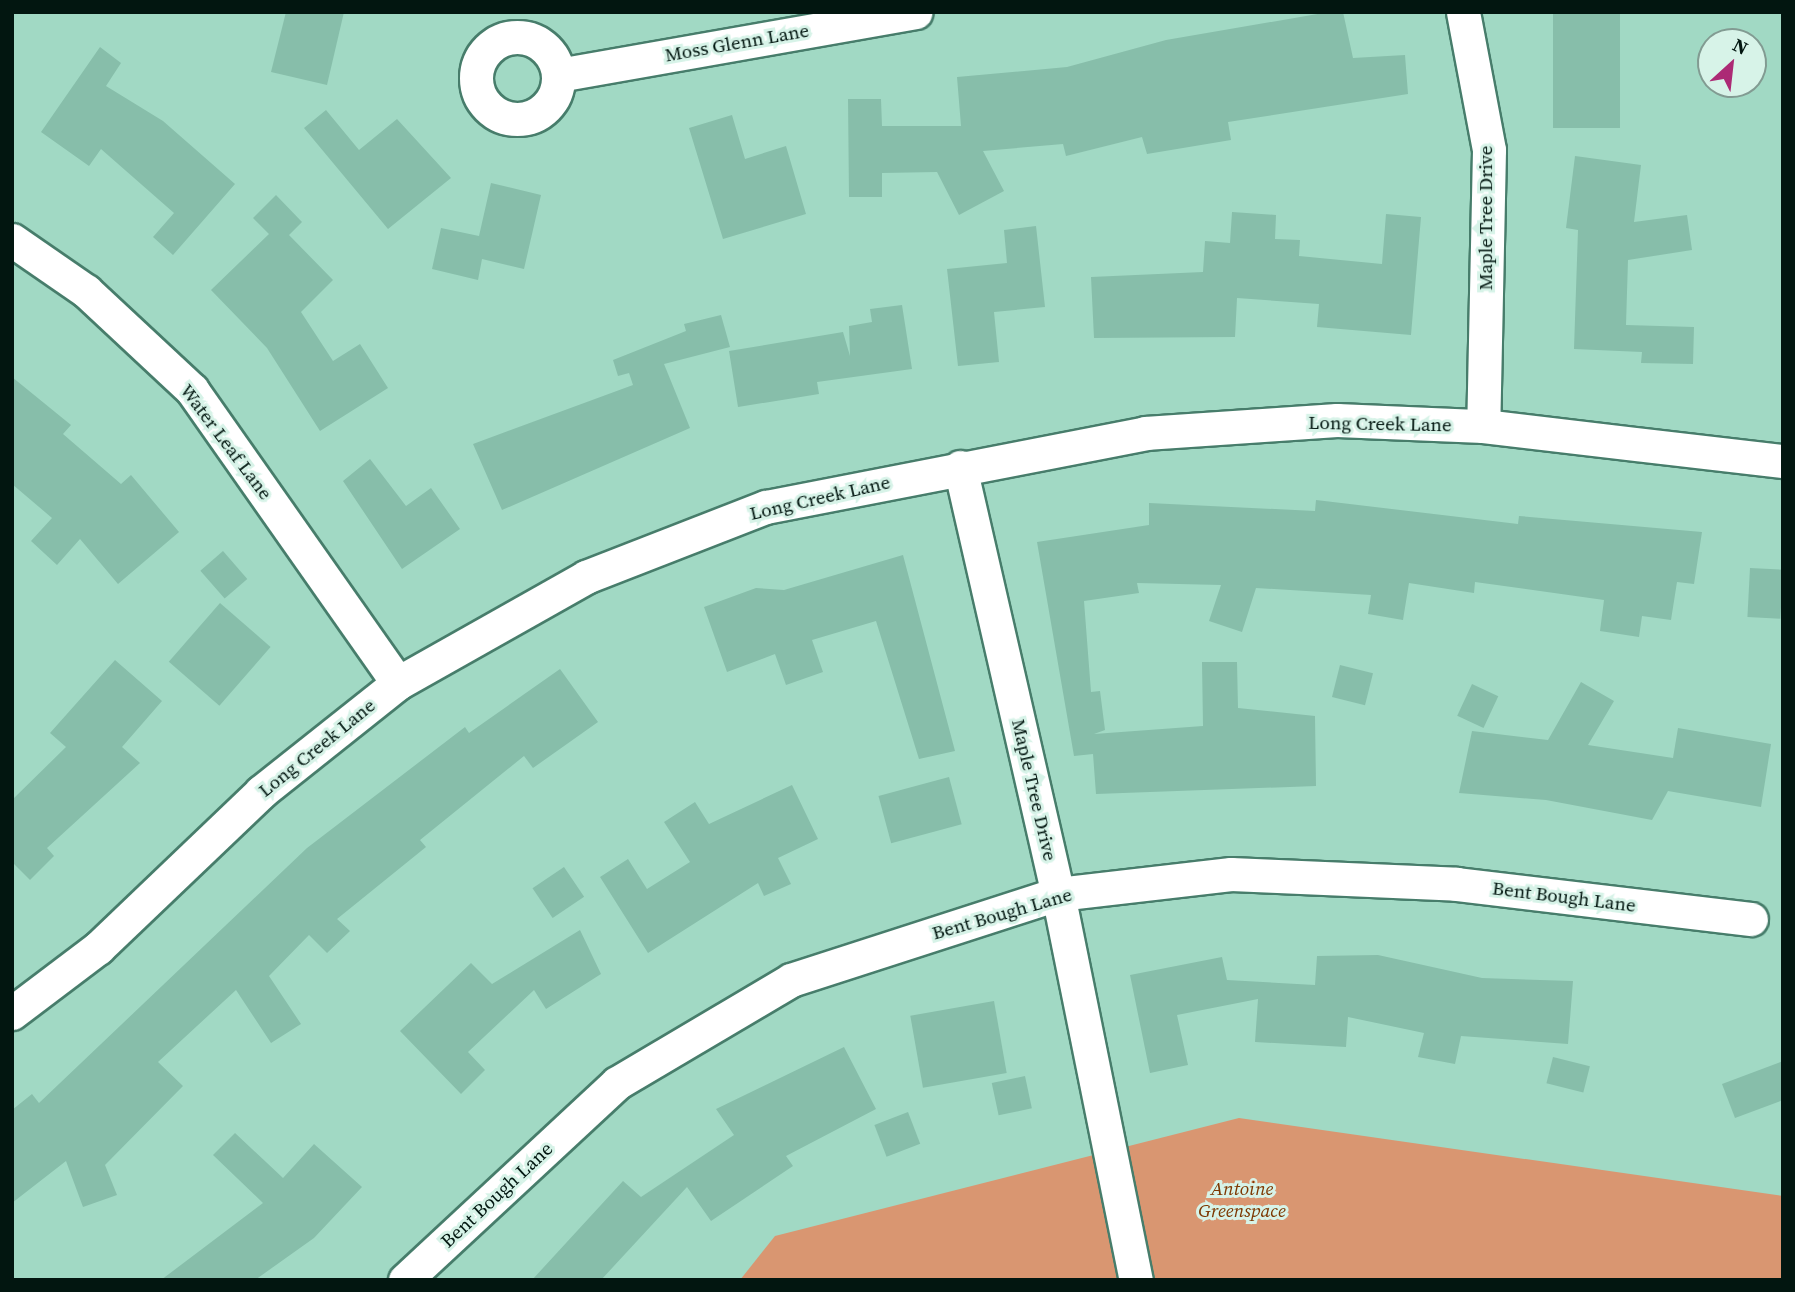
<!DOCTYPE html>
<style>
body{margin:0}
#map{position:relative;width:1795px;height:1292px;overflow:hidden;background:#a1d9c4;font-family:"Source Serif 4",serif}
div>[style]{position:absolute}
[style*='--x']{left:calc(var(--x)*1px);top:calc(var(--y)*1px);width:calc(var(--w)*1px);rotate:calc(var(--a)*1deg)}
.green>*{inset:0;background:#d99671}
.building>*{inset:0;background:#87beaa;transform-origin:0 0}
.roads{filter:drop-shadow(2px 0 #477d6b) drop-shadow(-2px 0 #477d6b) drop-shadow(0 2px #477d6b) drop-shadow(0 -2px #477d6b)}
.minor>*{height:33px;margin:-16.5px;padding:0 16.5px;transform-origin:16.5px;border-radius:16.5px;background:#fff}
.minor>.ring{margin:-16.5px;padding:0;box-sizing:content-box;background:none;border:33px solid #fff;border-radius:50%}
span{translate:-50% -50%;white-space:nowrap;text-align:center;line-height:1.15;-webkit-text-stroke:6px #d7f3e8;paint-order:stroke}
.street-label{font-size:19px;color:#021610}
.park-label{font-size:19px;color:#7d3700;font-style:italic}
.frame{position:absolute;inset:0;border:14px solid #021610;pointer-events:none}
.north{position:absolute;left:1697px;top:28px;width:70px;height:70px;box-sizing:border-box;background:#d7f3e8;border:2px solid #829b92;border-radius:50%;rotate:27deg;font-size:19px;font-weight:700;line-height:28px;text-align:center;color:#021610}
.north::after{content:'';display:block;margin:auto;width:24px;height:32px;background:#ac2a75;clip-path:polygon(50% 0,100% 100%,50% 72%,0 100%)}
</style>
<div id="map">
<div class="green">
<i style="clip-path:polygon(1239px 1118px,1783px 1196px,1783px 1280px,740px 1280px,775px 1236px)"></i>
</div>
<div class="building">
<i style="clip-path:polygon(286px 12px,344px 12px,327px 85px,271px 72px)"></i>
<i style="clip-path:polygon(1329px 12px,1343px 12px,1353px 58px,1405px 55px,1408px 94px,1228px 122px,1231px 140px,1147px 154px,1142px 137px,1066px 156px,1063px 144px,983px 151px,1004px 191px,959px 215px,937px 172px,882px 173px,882px 197px,849px 197px,848px 99px,881px 99px,882px 126px,961px 126px,957px 77px,1067px 67px,1166px 40px)"></i>
<i style="left:1553px;top:12px;width:67px;height:116px"></i>
<i style="clip-path:polygon(100px 47px,121px 63px,106px 86px,163px 121px,235px 184px,173px 255px,153px 237px,174px 213px,101px 149px,89px 166px,41px 132px)"></i>
<i style="clip-path:polygon(326px 110px,359px 150px,397px 119px,451px 178px,388px 229px,304px 128px)"></i>
<i style="clip-path:polygon(732px 115px,745px 159px,786px 146px,806px 214px,723px 239px,689px 128px)"></i>
<i style="clip-path:polygon(1575px 156px,1641px 165px,1634px 222px,1687px 215px,1692px 250px,1628px 260px,1626px 325px,1694px 327px,1693px 364px,1641px 363px,1642px 352px,1574px 349px,1578px 230px,1566px 228px)"></i>
<i style="clip-path:polygon(491px 183px,541px 195px,524px 269px,482px 259px,478px 280px,432px 269px,441px 228px,479px 236px)"></i>
<i style="clip-path:polygon(276px 195px,302px 222px,289px 235px,333px 280px,301px 312px,333px 361px,360px 344px,388px 388px,320px 431px,267px 348px,211px 290px,269px 234px,253px 218px)"></i>
<i style="clip-path:polygon(1232px 212px,1276px 215px,1275px 239px,1300px 240px,1299px 256px,1382px 264px,1386px 214px,1421px 217px,1411px 335px,1317px 327px,1319px 304px,1237px 298px,1235px 337px,1094px 338px,1091px 277px,1203px 272px,1205px 241px,1230px 243px)"></i>
<i style="clip-path:polygon(1036px 226px,1045px 307px,994px 312px,999px 362px,958px 366px,947px 269px,1007px 263px,1004px 230px)"></i>
<i style="clip-path:polygon(902px 305px,912px 369px,817px 382px,819px 394px,738px 407px,729px 351px,843px 332px,850px 356px,849px 326px,872px 322px,870px 309px)"></i>
<i style="clip-path:polygon(721px 315px,730px 347px,664px 364px,690px 428px,502px 510px,473px 444px,633px 385px,629px 373px,618px 376px,613px 360px,686px 331px,684px 324px)"></i>
<i style="clip-path:polygon(12px 377px,71px 425px,63px 434px,121px 484px,131px 475px,179px 532px,118px 584px,80px 539px,57px 565px,31px 541px,52px 518px,12px 484px)"></i>
<i style="clip-path:polygon(370px 459px,406px 506px,431px 488px,460px 529px,402px 569px,343px 481px)"></i>
<i style="clip-path:polygon(1316px 500px,1518px 524px,1519px 516px,1702px 532px,1694px 584px,1677px 582px,1671px 620px,1642px 616px,1639px 637px,1600px 631px,1604px 600px,1475px 582px,1474px 593px,1409px 583px,1403px 620px,1368px 614px,1371px 595px,1256px 588px,1242px 632px,1209px 621px,1221px 585px,1137px 583px,1139px 593px,1084px 601px,1091px 692px,1100px 691px,1105px 730px,1094px 734px,1203px 726px,1202px 662px,1237px 662px,1238px 708px,1315px 716px,1316px 786px,1096px 794px,1093px 754px,1074px 756px,1037px 542px,1149px 525px,1149px 503px,1315px 511px)"></i>
<i style="left:223px;top:551px;width:37px;height:30px;rotate:49deg"></i>
<i style="clip-path:polygon(903px 555px,955px 751px,919px 759px,876px 621px,812px 640px,823px 672px,786px 685px,775px 654px,727px 672px,704px 607px,756px 588px,784px 590px)"></i>
<i style="left:1750px;top:568px;width:33px;height:49px;rotate:3deg"></i>
<i style="left:220px;top:603px;width:67px;height:78px;rotate:41deg"></i>
<i style="clip-path:polygon(115px 660px,162px 701px,122px 747px,140px 763px,47px 848px,54px 856px,30px 880px,12px 862px,12px 800px,66px 747px,50px 733px)"></i>
<i style="left:1340px;top:665px;width:34px;height:33px;rotate:14deg"></i>
<i style="clip-path:polygon(560px 669px,598px 722px,533px 768px,524px 756px,420px 840px,426px 847px,337px 919px,350px 931px,327px 953px,309px 935px,269px 976px,301px 1024px,271px 1043px,236px 990px,158px 1062px,183px 1086px,105px 1165px,117px 1195px,83px 1207px,66px 1161px,12px 1203px,12px 1110px,32px 1094px,39px 1103px,307px 848px,465px 727px,469px 733px)"></i>
<i style="clip-path:polygon(1581px 682px,1614px 701px,1588px 745px,1673px 758px,1678px 728px,1771px 744px,1761px 807px,1668px 791px,1652px 820px,1546px 800px,1459px 793px,1472px 731px,1548px 740px)"></i>
<i style="left:1472px;top:684px;width:29px;height:35px;rotate:25deg"></i>
<i style="left:949px;top:777px;width:49px;height:73px;rotate:75deg"></i>
<i style="clip-path:polygon(792px 785px,818px 839px,778px 858px,791px 884px,764px 896px,758px 883px,648px 953px,600px 877px,628px 859px,647px 889px,690px 862px,664px 822px,695px 802px,709px 824px)"></i>
<i style="left:564px;top:867px;width:36px;height:38px;rotate:56deg"></i>
<i style="clip-path:polygon(580px 930px,601px 974px,546px 1009px,534px 990px,468px 1052px,485px 1070px,461px 1094px,400px 1031px,471px 963px,492px 984px)"></i>
<i style="clip-path:polygon(1378px 955px,1482px 978px,1573px 981px,1568px 1044px,1461px 1036px,1455px 1064px,1418px 1057px,1424px 1033px,1348px 1017px,1346px 1047px,1255px 1042px,1258px 999px,1177px 1015px,1188px 1065px,1150px 1073px,1130px 975px,1222px 957px,1227px 980px,1315px 985px,1317px 956px)"></i>
<i style="left:994px;top:1001px;width:73px;height:85px;rotate:80deg"></i>
<i style="clip-path:polygon(844px 1047px,876px 1109px,786px 1156px,793px 1166px,711px 1221px,687px 1187px,601px 1280px,532px 1280px,623px 1181px,641px 1197px,734px 1135px,716px 1109px)"></i>
<i style="left:1553px;top:1057px;width:38px;height:27px;rotate:14deg"></i>
<i style="clip-path:polygon(1783px 1061px,1783px 1100px,1735px 1118px,1722px 1084px)"></i>
<i style="left:1025px;top:1076px;width:33px;height:34px;rotate:78deg"></i>
<i style="left:908px;top:1112px;width:34px;height:36px;rotate:69deg"></i>
<i style="clip-path:polygon(235px 1133px,283px 1178px,314px 1144px,362px 1187px,314px 1238px,255px 1280px,161px 1280px,263px 1203px,213px 1155px)"></i>
</div>
<div class="roads">
<div class="minor">
<i style="--x:1463;--y:12;--w:140;--a:79.3"></i>
<i style="--x:1489;--y:150;--w:276;--a:91.2"></i>
<i class="ring" style="left:476px;top:37px;width:49px;height:49px"></i>
<i style="--x:559;--y:75;--w:362;--a:-10"></i>
<i style="--x:12;--y:240;--w:90;--a:34.6"></i>
<i style="--x:86;--y:291;--w:145;--a:43"></i>
<i style="--x:192;--y:390;--w:358;--a:54.9"></i>
<i style="--x:960;--y:467;--w:438;--a:77.1"></i>
<i style="--x:1058;--y:894;--w:394;--a:78.6"></i>
<i style="--x:12;--y:1013;--w:108;--a:-37.1"></i>
<i style="--x:98;--y:948;--w:226;--a:-43.7"></i>
<i style="--x:261;--y:792;--w:175;--a:-38.5"></i>
<i style="--x:398;--y:683;--w:216;--a:-29.4"></i>
<i style="--x:586;--y:577;--w:193;--a:-21.3"></i>
<i style="--x:766;--y:507;--w:386;--a:-11"></i>
<i style="--x:1145;--y:433;--w:192;--a:-3.9"></i>
<i style="--x:1337;--y:420;--w:146;--a:2.4"></i>
<i style="--x:1483;--y:426;--w:302;--a:6.7"></i>
<i style="--x:405;--y:1280;--w:289;--a:-42.9"></i>
<i style="--x:617;--y:1083;--w:202;--a:-30.6"></i>
<i style="--x:791;--y:980;--w:281;--a:-17.9"></i>
<i style="--x:1058;--y:894;--w:174;--a:-6.6"></i>
<i style="--x:1231;--y:874;--w:226;--a:2.5"></i>
<i style="--x:1457;--y:884;--w:296;--a:6.8"></i>
</div>
</div>
<div class="street-label">
<span style="left:737px;top:43px;rotate:-10deg">Moss Glenn Lane</span>
<span style="left:1486px;top:218px;rotate:-90deg">Maple Tree Drive</span>
<span style="left:1380px;top:424px;rotate:1deg">Long Creek Lane</span>
<span style="left:226px;top:442px;rotate:53deg">Water Leaf Lane</span>
<span style="left:820px;top:498px;rotate:-13deg">Long Creek Lane</span>
<span style="left:317px;top:748px;rotate:-39deg">Long Creek Lane</span>
<span style="left:1034px;top:790px;rotate:77deg">Maple Tree Drive</span>
<span style="left:1564px;top:897px;rotate:7deg">Bent Bough Lane</span>
<span style="left:1002px;top:914px;rotate:-16deg">Bent Bough Lane</span>
<span style="left:497px;top:1195px;rotate:-43deg">Bent Bough Lane</span>
</div>
<div class="park-label">
<span style="left:1242px;top:1200px">Antoine<br>Greenspace</span>
</div>
<div class="frame"></div>
<div class="north">N</div>
</div>
